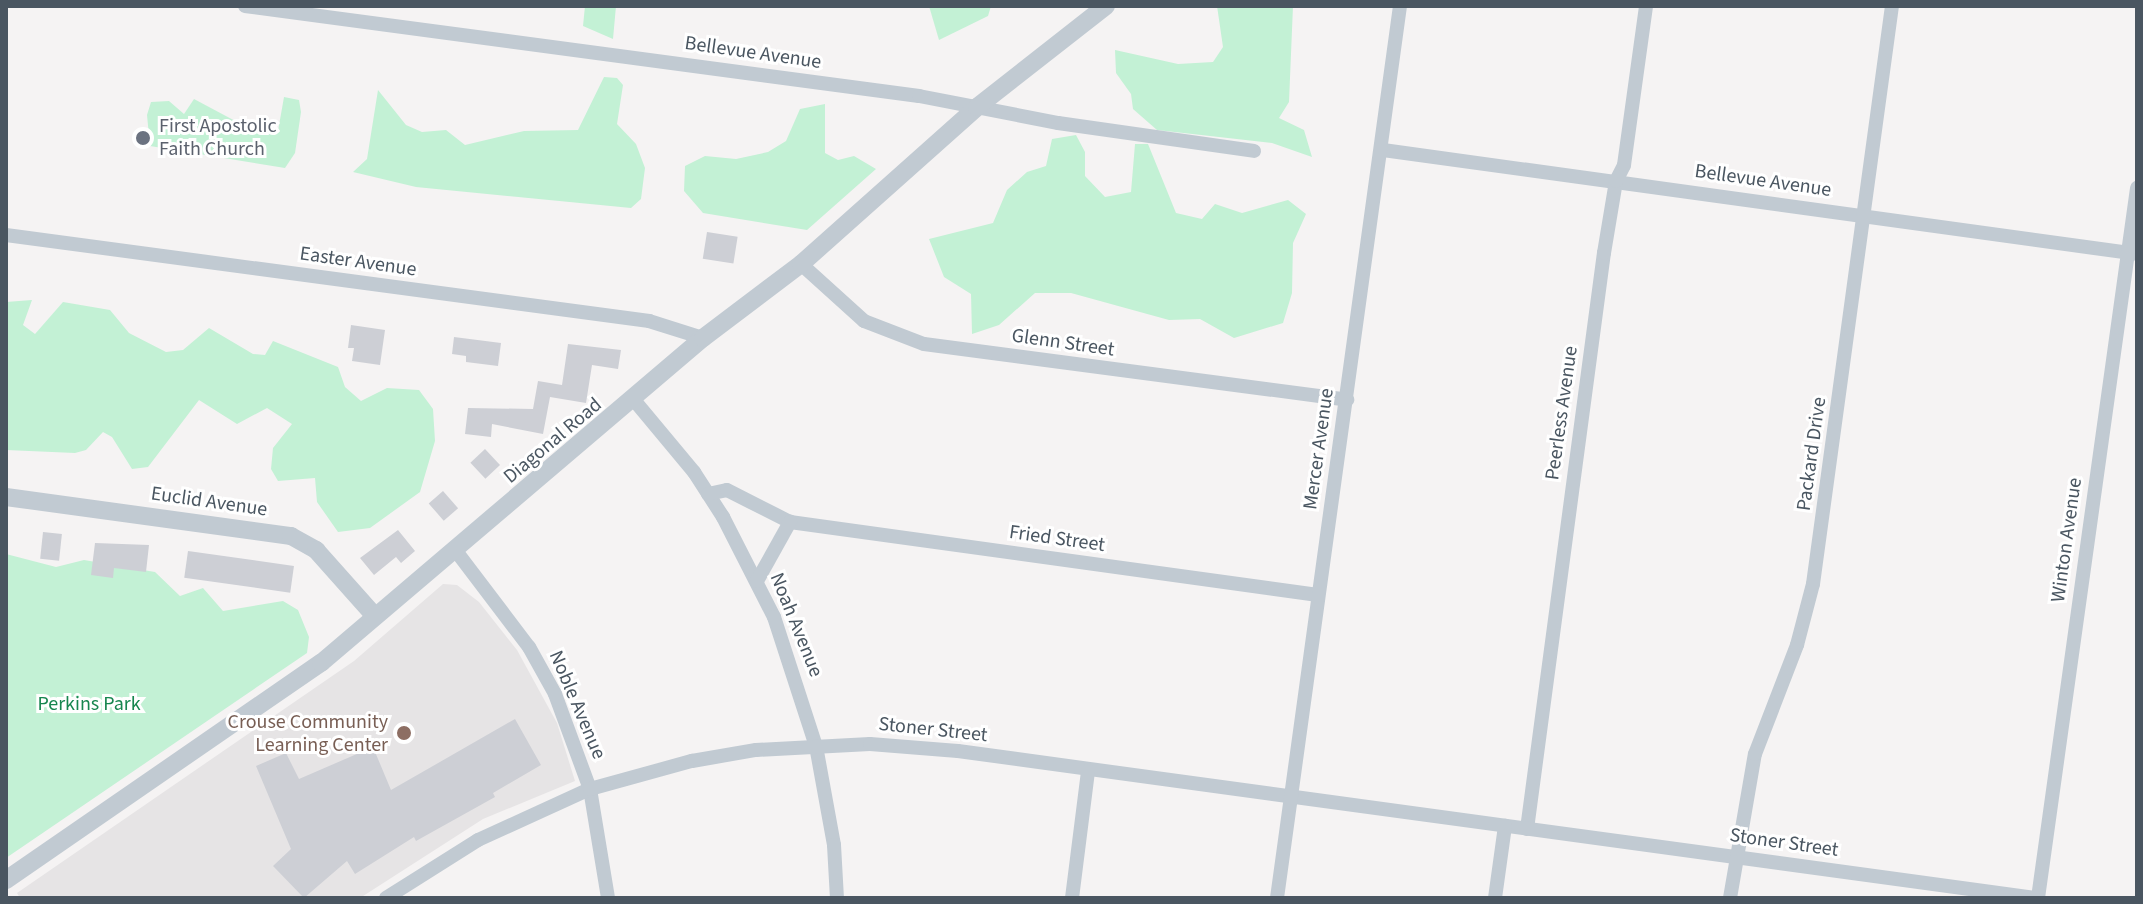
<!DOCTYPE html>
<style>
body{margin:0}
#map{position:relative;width:2143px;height:904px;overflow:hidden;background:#f5f3f3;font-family:"Source Sans 3",sans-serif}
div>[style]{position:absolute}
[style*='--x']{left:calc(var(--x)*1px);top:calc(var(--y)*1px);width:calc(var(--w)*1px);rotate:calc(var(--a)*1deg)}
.education>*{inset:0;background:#e6e4e5}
.green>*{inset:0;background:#c3f1d5}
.building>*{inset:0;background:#cdcfd5;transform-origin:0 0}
.minor>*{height:14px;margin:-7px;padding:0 7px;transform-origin:7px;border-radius:7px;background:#c1cad2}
.tertiary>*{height:18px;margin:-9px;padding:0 9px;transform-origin:9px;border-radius:9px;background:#c1cad2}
.dots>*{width:22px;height:22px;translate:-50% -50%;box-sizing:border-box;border:4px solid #fff;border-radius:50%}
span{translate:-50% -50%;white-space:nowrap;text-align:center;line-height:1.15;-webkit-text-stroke:6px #fff;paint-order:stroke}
.street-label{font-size:20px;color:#4a5661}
.worship-label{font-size:20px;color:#5b616d}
.left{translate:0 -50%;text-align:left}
.park-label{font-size:20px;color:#17864f}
.education-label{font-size:20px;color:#785e54}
.right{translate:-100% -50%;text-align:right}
.frame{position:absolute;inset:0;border:8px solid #4a5661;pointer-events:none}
</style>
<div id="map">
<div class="education">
<i style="clip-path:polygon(443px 584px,457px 585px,479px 602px,517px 650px,557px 723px,575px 781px,483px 819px,360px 898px,20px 898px,17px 893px,354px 661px)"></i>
</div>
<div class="green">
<i style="clip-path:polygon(585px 6px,616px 6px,613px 39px,583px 26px)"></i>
<i style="clip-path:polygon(929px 6px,991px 6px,988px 16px,939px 40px)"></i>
<i style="clip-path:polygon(1217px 6px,1293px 6px,1289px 102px,1279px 118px,1304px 130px,1312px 157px,1272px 143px,1157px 130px,1133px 109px,1131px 94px,1116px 73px,1115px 50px,1178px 64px,1213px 62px,1223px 47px)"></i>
<i style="clip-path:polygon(604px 77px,617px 78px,623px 85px,617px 124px,636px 144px,645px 168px,641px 199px,631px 208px,416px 187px,353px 172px,367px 159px,378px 90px,406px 125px,422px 132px,446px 130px,465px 145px,524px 131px,578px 130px)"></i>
<i style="clip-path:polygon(284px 97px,299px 100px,301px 112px,295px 153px,285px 168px,150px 146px,147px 115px,151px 102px,169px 101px,184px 114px,194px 99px,254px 131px,278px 131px)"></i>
<i style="clip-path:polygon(825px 104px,825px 153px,838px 160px,854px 156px,876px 169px,807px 230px,703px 213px,684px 191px,685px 166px,705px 156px,736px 159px,768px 152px,786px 141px,800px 109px)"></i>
<i style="clip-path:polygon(1076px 135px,1085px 152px,1085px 176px,1105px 197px,1131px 192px,1135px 144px,1148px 144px,1176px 213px,1202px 219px,1215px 204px,1242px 213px,1288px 200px,1306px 214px,1293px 243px,1292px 293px,1283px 323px,1234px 338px,1200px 319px,1169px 320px,1071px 293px,1035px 293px,999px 325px,972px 334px,971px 294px,944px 277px,929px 239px,993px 223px,1007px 190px,1027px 172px,1046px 166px,1052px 139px)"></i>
<i style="clip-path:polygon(32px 300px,23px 325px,35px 334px,63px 302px,110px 310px,129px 333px,166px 352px,183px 350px,209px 328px,253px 354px,265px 355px,273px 341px,338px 367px,345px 387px,361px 401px,387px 388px,419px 390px,433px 409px,435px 441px,420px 492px,370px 528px,338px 532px,317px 502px,315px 478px,278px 481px,271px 469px,273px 448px,292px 424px,267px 408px,237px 424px,199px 400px,148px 467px,132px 469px,112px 437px,103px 432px,86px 450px,75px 453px,6px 450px,6px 302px)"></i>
<i style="clip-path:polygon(6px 554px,56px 567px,84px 560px,155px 572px,180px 596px,203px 588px,223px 611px,283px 601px,298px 610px,309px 637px,307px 653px,6px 858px)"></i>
</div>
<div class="building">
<i style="left:707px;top:232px;width:31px;height:27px;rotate:9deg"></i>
<i style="clip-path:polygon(351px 325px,385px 330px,380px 365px,352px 361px,354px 348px,348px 348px)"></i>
<i style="clip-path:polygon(454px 337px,501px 343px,498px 366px,466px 362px,466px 356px,452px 354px)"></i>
<i style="clip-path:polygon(568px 344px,621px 350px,618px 369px,592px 365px,586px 403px,550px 397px,543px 434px,492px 424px,491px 437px,465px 434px,468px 408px,533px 409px,538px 381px,562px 385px)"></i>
<i style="left:485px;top:449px;width:22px;height:20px;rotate:47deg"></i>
<i style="left:443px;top:491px;width:23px;height:19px;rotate:49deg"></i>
<i style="clip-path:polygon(398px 530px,415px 551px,401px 563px,396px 557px,374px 575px,360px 558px)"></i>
<i style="left:43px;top:532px;width:19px;height:27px;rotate:6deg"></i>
<i style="clip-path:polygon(95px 543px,149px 545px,146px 572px,114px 568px,113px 578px,91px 575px)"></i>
<i style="left:188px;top:551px;width:107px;height:27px;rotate:8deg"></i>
<i style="clip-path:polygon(515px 719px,541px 765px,493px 793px,495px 797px,416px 841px,414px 837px,355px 874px,347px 861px,304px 898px,273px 866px,291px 849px,256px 766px,286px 753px,299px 779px,373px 747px,391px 790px)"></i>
</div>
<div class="minor">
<i style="--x:245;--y:6;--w:680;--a:7.61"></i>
<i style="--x:919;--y:96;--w:142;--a:11"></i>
<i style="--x:1058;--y:123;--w:198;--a:8.1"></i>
<i style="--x:1383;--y:150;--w:761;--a:7.85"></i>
<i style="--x:6;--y:235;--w:649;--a:7.62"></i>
<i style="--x:649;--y:321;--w:57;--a:17.5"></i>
<i style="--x:801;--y:264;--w:85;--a:42.1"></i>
<i style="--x:864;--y:321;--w:64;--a:21"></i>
<i style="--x:924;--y:344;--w:427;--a:7.5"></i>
<i style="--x:634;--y:400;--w:94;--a:50.2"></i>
<i style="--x:694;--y:472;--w:54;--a:57.2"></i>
<i style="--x:723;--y:517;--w:112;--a:63"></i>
<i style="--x:774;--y:617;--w:136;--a:72"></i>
<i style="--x:816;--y:746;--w:101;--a:79.7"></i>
<i style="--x:834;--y:845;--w:53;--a:86.8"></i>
<i style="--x:708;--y:494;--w:19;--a:-12"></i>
<i style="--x:727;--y:490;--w:71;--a:26.9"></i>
<i style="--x:790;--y:522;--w:533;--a:7.87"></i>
<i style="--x:456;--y:551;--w:121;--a:52.8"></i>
<i style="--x:529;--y:647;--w:54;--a:61"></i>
<i style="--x:555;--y:694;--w:101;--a:69.8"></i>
<i style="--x:590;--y:789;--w:110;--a:80.6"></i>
<i style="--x:757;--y:581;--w:68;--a:-60.8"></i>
<i style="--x:1527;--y:829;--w:581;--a:-82.39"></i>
<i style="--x:1604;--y:253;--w:73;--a:-80.5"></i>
<i style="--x:1616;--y:181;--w:18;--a:-63"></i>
<i style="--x:1624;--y:165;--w:161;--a:-82.1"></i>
<i style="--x:386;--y:898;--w:109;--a:-32.2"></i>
<i style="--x:478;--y:840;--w:123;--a:-24.5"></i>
<i style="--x:590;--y:789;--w:106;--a:-15.4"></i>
<i style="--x:692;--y:761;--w:65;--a:-9.8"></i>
<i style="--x:756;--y:750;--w:114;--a:-3"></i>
<i style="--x:870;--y:744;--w:88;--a:4.5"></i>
<i style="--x:958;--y:751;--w:1088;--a:7.77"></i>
<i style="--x:1072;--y:898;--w:128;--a:-82.8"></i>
<i style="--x:1277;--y:898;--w:900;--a:-82.15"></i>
<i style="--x:1495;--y:898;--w:73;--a:-82.1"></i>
<i style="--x:1730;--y:898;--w:146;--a:-80.2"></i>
<i style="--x:1755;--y:754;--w:117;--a:-68.9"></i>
<i style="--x:1797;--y:645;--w:63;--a:-75.3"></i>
<i style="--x:1813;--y:584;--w:583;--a:-82.22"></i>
<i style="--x:2038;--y:898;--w:717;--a:-82.06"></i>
</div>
<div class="tertiary">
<i style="--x:6;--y:497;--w:288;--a:7.8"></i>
<i style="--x:291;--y:536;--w:29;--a:29"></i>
<i style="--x:316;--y:550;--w:86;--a:48.3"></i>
<i style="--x:6;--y:880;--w:383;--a:-34.6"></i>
<i style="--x:321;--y:663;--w:502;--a:-40.39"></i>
<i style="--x:703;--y:338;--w:123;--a:-37.1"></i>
<i style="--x:801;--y:264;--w:236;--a:-41.7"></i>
<i style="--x:977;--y:107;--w:164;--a:-38.1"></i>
</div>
<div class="dots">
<i style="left:143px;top:138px;background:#6b7280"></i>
<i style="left:404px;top:733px;background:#8d6e63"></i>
</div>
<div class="street-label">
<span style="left:753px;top:53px;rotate:8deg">Bellevue Avenue</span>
<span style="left:1763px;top:181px;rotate:8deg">Bellevue Avenue</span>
<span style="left:358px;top:262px;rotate:8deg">Easter Avenue</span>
<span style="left:1063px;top:343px;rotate:8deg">Glenn Street</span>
<span style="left:1562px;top:413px;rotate:-82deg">Peerless Avenue</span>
<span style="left:553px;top:441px;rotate:-40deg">Diagonal Road</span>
<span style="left:1319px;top:449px;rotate:-82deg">Mercer Avenue</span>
<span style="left:1812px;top:454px;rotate:-82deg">Packard Drive</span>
<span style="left:209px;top:502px;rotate:8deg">Euclid Avenue</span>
<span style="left:1057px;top:539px;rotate:8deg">Fried Street</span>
<span style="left:2067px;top:540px;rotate:-82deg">Winton Avenue</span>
<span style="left:796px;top:625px;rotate:68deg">Noah Avenue</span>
<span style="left:577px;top:705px;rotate:67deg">Noble Avenue</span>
<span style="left:933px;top:730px;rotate:6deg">Stoner Street</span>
<span style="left:1784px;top:843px;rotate:8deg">Stoner Street</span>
</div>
<div class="worship-label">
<span class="left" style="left:159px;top:138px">First Apostolic<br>Faith Church</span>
</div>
<div class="park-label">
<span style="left:89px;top:704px">Perkins Park</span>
</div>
<div class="education-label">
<span class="right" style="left:388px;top:734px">Crouse Community<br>Learning Center</span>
</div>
<div class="frame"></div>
</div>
